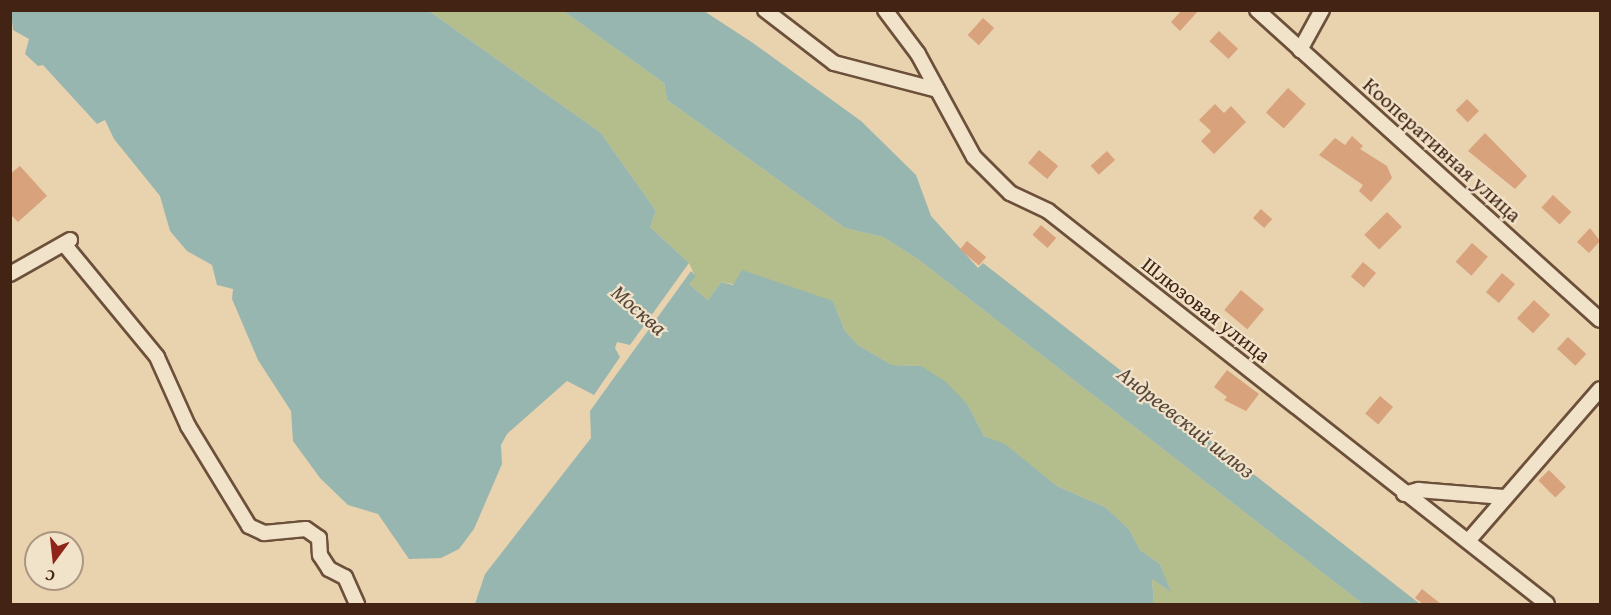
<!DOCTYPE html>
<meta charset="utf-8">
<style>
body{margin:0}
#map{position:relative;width:1611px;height:615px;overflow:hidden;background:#e9d2ae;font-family:"Gentium Book Plus",serif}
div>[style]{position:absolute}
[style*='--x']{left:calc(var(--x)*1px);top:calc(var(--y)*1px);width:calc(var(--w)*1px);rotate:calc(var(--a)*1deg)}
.green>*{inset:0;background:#b4bd8c}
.water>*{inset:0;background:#98b6b0}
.building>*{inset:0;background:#d7a27c;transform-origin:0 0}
.roads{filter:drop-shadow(2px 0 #6c503a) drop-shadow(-2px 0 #6c503a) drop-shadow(0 2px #6c503a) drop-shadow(0 -2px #6c503a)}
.street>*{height:14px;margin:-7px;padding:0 7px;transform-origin:7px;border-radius:7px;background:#f1e2ca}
span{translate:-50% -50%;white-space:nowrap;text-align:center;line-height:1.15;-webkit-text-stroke:4.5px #f1e2ca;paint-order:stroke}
.street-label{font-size:21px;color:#432414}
.water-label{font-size:22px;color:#58483b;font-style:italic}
.frame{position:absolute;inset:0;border:12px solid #432414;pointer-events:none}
.north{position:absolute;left:24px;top:531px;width:60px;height:60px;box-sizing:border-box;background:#f1e2ca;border:2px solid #ab9681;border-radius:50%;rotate:195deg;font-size:16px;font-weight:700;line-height:24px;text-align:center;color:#432414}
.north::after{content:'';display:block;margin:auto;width:21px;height:27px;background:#8f2418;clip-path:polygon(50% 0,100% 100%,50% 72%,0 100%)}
</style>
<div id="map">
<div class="green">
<i style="clip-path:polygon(429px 11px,563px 11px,664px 83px,667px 100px,845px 228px,883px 237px,919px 260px,1363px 604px,1154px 604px,1152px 579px,1170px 591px,1160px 564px,1140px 550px,1129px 529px,1105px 507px,1057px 486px,1005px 445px,984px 436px,968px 405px,921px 366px,892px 365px,858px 345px,845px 331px,833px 301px,721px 282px,708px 300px,689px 284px,695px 276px,689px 263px,650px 227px,656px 211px,601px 133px)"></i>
</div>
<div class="water">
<i style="clip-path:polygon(11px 10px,429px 11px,601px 133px,656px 211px,650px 227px,689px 263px,630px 345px,617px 342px,615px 348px,620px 357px,594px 395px,567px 381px,507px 434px,501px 445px,502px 464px,474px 529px,459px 549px,441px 558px,409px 559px,378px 514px,348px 505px,320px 478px,293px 441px,291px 411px,258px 360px,232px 299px,233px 289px,217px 285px,212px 265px,187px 251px,170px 231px,160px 196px,114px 139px,105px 120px,97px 124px,43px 65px,38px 66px,25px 54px,29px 39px,13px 30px)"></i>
<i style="clip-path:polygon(563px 11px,704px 11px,753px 43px,861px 121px,916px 175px,931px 216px,978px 268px,983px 263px,1420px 604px,1363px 604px,919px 260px,883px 237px,845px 228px,667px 100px,664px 83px)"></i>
<i style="clip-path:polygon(742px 270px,833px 301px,845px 331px,858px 345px,892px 365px,921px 366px,945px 381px,968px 405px,984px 436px,1005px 444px,1057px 486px,1105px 507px,1129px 529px,1140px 550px,1160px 564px,1171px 592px,1152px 579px,1154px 604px,475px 604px,485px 574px,591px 438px,590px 411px,691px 271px,696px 276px,689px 284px,708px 300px,721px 282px,733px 285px)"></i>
</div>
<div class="building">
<i style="clip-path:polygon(1182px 10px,1199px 10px,1180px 31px,1171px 22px)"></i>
<i style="left:983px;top:18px;width:15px;height:23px;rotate:42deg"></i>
<i style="left:1219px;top:31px;width:26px;height:14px;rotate:43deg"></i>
<i style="left:1288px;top:88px;width:24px;height:33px;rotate:42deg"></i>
<i style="left:1467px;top:99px;width:17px;height:16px;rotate:45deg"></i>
<i style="clip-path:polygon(1215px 104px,1224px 113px,1231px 106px,1246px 122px,1214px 154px,1201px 141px,1211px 131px,1199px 120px)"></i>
<i style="clip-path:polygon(1485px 133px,1527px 176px,1515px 189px,1468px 151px)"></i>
<i style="clip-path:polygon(1352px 136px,1363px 146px,1360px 149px,1387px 166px,1392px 178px,1371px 202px,1359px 191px,1363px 185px,1319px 155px,1335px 138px,1345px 145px)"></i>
<i style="left:1039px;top:150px;width:25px;height:17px;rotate:40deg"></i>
<i style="left:1107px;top:151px;width:12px;height:22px;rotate:48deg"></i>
<i style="clip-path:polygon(20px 166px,47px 196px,18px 222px,10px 214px,10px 174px)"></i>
<i style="left:1553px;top:195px;width:25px;height:17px;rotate:43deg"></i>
<i style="left:1261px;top:209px;width:15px;height:12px;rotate:42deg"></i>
<i style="left:1387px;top:212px;width:21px;height:32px;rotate:45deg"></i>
<i style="left:1041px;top:225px;width:20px;height:13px;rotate:41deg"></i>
<i style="clip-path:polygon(1590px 228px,1600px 241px,1589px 253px,1577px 242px)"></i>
<i style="left:967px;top:241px;width:25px;height:11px;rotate:40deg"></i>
<i style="left:1472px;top:243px;width:21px;height:25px;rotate:41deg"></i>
<i style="left:1363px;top:262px;width:17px;height:19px;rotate:40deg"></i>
<i style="left:1502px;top:273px;width:17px;height:25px;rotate:40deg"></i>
<i style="left:1241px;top:290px;width:30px;height:26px;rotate:40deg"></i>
<i style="left:1534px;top:300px;width:22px;height:25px;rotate:43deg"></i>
<i style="left:1568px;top:337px;width:25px;height:16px;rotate:43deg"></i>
<i style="clip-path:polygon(1227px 370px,1259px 394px,1246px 411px,1224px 400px,1227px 397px,1214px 387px)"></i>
<i style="left:1380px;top:396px;width:17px;height:23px;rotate:40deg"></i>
<i style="left:1549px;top:470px;width:24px;height:15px;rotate:45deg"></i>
<i style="clip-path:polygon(1422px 589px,1441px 604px,1423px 604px,1415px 598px)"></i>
</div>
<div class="roads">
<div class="street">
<i style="--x:765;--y:10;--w:87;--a:37.5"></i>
<i style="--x:834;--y:63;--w:107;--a:14.6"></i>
<i style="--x:885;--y:10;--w:55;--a:53.1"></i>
<i style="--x:918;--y:54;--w:117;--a:61.5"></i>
<i style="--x:974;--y:157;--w:51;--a:45"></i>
<i style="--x:1010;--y:193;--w:42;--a:25.3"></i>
<i style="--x:1048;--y:211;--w:635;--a:38.22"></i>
<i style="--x:1257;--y:10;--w:462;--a:42.1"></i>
<i style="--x:1300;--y:50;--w:46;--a:-61.2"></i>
<i style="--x:64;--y:244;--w:146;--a:50.5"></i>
<i style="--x:157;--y:357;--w:76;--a:65.8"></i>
<i style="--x:188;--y:426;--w:117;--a:58.6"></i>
<i style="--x:249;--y:526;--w:17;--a:25"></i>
<i style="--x:264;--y:533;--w:42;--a:-5.4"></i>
<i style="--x:306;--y:529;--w:16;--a:35"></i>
<i style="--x:319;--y:538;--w:17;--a:87"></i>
<i style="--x:320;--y:555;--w:17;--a:57"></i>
<i style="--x:329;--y:569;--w:18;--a:27"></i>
<i style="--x:345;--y:577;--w:30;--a:66"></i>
<i style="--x:10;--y:274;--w:69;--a:-29.5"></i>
<i style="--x:1404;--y:494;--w:15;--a:-16"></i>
<i style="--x:1418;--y:490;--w:86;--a:4.7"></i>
<i style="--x:1468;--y:541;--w:201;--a:-49"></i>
</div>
</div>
<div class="street-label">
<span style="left:1442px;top:150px;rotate:42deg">Кооперативная улица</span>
<span style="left:1206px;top:310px;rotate:38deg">Шлюзовая улица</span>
</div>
<div class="water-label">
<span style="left:639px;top:310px;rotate:41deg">Москва</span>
<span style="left:1186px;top:422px;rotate:38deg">Андреевский шлюз</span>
</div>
<div class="frame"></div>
<div class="north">С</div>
</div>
